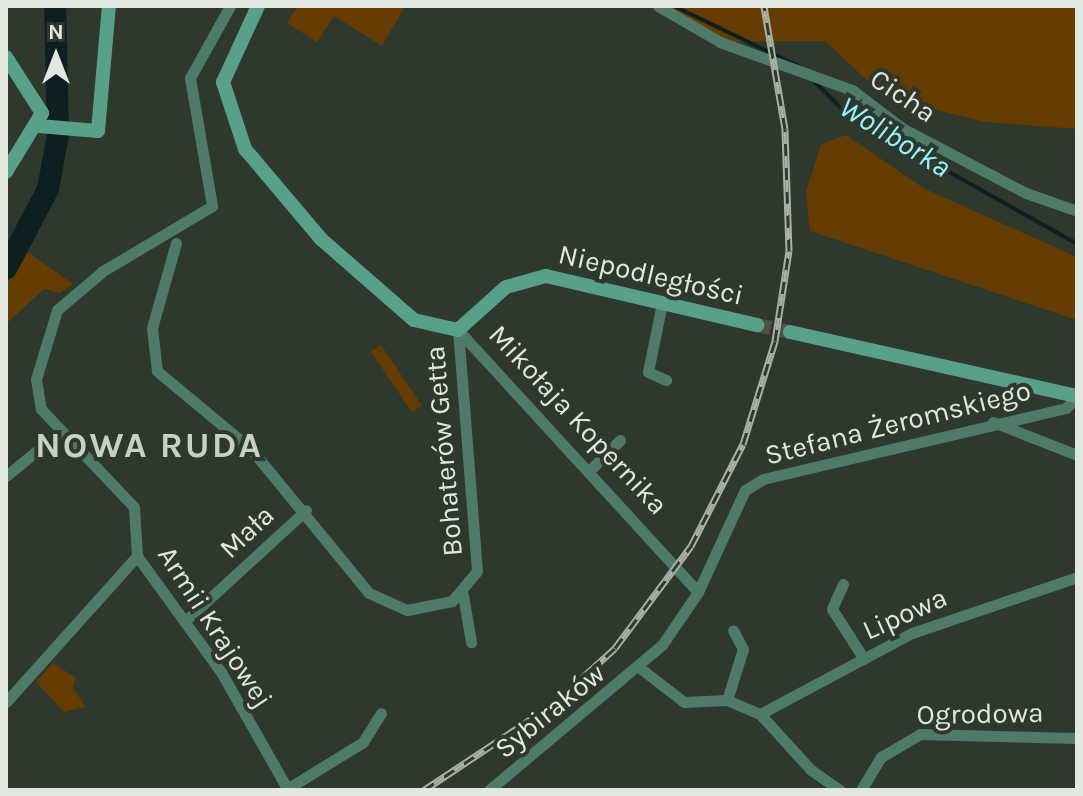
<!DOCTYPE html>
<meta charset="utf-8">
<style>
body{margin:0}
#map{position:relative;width:1083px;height:796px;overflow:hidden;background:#2f382c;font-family:Karla,sans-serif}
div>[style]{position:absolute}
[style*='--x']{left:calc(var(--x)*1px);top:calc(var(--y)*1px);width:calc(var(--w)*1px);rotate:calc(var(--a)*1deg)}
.green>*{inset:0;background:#653c02;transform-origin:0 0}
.stream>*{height:4px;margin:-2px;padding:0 2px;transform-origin:2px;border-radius:2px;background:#0e1f21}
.river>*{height:22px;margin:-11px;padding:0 11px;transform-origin:11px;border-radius:11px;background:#0e1f21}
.secondary-tunnel>*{height:14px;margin-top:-7px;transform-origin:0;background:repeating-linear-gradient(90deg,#4a5247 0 14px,transparent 0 21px)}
.street>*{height:11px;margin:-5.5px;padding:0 5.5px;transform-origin:5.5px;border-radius:5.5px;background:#4f7a6a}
.secondary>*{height:14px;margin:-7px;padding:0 7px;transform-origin:7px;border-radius:7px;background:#59a088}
.rail>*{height:7px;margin-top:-3.5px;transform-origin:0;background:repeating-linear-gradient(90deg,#2f382c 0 12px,#aab0a7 0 24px);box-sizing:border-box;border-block:2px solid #aab0a7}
span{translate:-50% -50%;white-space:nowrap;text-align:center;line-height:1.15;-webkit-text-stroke:8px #2f382c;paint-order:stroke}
.street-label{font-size:28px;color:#e2e7df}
.water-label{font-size:30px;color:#97f4fe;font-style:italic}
.district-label{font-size:36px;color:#c7d2c2;font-weight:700;letter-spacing:2px}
.frame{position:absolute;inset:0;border:8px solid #e2e7df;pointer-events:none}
.north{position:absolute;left:16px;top:16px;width:80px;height:80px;-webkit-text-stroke:6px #2f382c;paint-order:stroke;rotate:0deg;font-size:22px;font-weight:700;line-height:32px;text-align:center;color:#e2e7df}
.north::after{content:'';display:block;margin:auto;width:28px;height:36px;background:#e2e7df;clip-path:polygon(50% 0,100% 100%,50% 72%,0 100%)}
</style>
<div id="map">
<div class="green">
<i style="clip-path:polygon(298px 6px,405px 6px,382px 46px,334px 16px,317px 42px,287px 23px)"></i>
<i style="clip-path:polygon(659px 6px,1077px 6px,1077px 129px,985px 122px,885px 97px,825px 41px,720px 42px)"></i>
<i style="clip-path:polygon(846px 135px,925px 189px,1077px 257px,1077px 320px,810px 231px,806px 192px,821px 144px)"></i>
<i style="clip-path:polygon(22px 248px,73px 284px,60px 293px,44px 289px,6px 324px,6px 269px)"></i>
<i style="left:381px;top:345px;width:73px;height:12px;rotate:56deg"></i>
<i style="clip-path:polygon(53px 663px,76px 678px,73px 687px,85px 707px,64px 712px,36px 682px)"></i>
</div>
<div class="stream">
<i style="--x:674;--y:6;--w:140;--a:25.8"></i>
<i style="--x:812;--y:79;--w:51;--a:45"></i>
<i style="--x:848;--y:115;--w:263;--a:29.4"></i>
</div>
<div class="river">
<i style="--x:6;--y:269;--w:90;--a:-62.3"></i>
<i style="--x:48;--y:189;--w:55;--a:-79.5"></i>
<i style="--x:58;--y:135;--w:129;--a:-91.3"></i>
</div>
<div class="secondary-tunnel">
<i style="--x:757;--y:325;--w:34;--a:12"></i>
</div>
<div class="street">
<i style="--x:230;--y:6;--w:82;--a:119.1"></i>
<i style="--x:190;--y:78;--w:130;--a:80.2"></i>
<i style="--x:212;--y:206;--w:127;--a:149.2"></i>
<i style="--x:103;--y:271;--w:60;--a:139.7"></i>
<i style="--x:57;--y:310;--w:72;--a:106.9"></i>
<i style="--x:36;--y:379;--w:30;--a:81"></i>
<i style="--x:41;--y:409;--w:135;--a:46.5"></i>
<i style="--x:134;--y:507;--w:49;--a:86.5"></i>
<i style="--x:137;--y:556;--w:143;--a:54.1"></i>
<i style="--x:221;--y:672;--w:136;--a:60.4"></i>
<i style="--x:658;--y:6;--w:72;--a:30.1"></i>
<i style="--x:720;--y:42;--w:140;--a:20"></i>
<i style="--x:852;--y:90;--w:63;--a:37.2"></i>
<i style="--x:902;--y:128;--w:140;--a:27.7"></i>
<i style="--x:1026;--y:193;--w:54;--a:19.4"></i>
<i style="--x:176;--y:243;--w:88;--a:105.8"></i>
<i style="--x:152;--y:328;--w:43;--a:83.4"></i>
<i style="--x:157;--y:371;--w:122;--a:39.7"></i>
<i style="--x:251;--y:449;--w:186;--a:50.7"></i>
<i style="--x:369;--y:593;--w:42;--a:24.1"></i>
<i style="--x:407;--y:610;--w:46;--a:-11.3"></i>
<i style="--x:452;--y:601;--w:39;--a:-50"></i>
<i style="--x:477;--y:571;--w:242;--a:-94.5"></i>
<i style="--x:662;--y:303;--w:70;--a:101.5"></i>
<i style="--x:648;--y:372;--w:20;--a:24"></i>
<i style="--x:458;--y:330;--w:355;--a:47.5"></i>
<i style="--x:993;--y:422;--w:90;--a:21.4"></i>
<i style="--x:591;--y:469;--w:41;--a:-45"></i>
<i style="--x:6;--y:476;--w:71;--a:-39.3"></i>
<i style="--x:843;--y:584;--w:27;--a:114"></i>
<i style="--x:832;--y:609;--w:59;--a:57.4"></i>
<i style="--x:463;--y:595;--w:48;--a:80.3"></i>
<i style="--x:185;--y:621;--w:164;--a:-42.5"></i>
<i style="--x:640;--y:668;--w:56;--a:37.7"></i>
<i style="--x:684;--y:702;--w:43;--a:-2.7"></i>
<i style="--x:727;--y:700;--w:36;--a:23"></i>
<i style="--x:760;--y:714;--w:76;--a:47.7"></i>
<i style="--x:811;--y:770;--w:35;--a:35"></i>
<i style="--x:727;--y:700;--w:53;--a:-72.6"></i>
<i style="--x:743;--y:649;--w:21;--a:-118"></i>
<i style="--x:6;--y:702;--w:196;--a:-48.1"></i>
<i style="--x:760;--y:714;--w:172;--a:-28.1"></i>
<i style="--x:912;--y:633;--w:174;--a:-18.7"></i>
<i style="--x:287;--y:789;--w:89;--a:-31.7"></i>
<i style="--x:363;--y:742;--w:34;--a:-58"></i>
<i style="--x:489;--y:790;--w:226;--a:-40"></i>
<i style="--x:662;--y:645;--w:64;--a:-55.8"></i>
<i style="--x:698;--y:592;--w:112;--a:-65.3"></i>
<i style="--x:745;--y:490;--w:21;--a:-31"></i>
<i style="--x:763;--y:479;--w:311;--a:-13.2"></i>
<i style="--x:1066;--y:408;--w:16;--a:-47"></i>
<i style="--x:861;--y:790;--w:39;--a:-59"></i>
<i style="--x:881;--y:757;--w:45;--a:-30.5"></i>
<i style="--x:920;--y:734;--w:157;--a:1.5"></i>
</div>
<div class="secondary">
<i style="--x:258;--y:6;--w:84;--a:114.7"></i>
<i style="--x:223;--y:82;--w:71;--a:71.8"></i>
<i style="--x:245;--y:149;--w:118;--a:49.8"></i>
<i style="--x:321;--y:239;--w:123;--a:41.1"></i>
<i style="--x:414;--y:320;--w:45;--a:12.8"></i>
<i style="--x:458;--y:330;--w:64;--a:-41.9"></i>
<i style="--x:506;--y:287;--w:41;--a:-15.4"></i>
<i style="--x:546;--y:276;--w:217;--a:13.1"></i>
<i style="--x:6;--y:57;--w:67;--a:57.3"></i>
<i style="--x:42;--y:113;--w:69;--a:121.4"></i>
<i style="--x:39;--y:126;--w:59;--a:4.8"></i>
<i style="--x:98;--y:131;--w:125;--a:-85"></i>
<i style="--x:790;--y:332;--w:294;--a:12.6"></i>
</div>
<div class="rail">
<i style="--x:424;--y:790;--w:154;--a:-33.6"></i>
<i style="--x:552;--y:705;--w:85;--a:-42.1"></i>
<i style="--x:615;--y:648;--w:127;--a:-53.3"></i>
<i style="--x:691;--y:546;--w:114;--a:-63"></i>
<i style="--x:743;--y:444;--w:108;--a:-72.7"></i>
<i style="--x:775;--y:341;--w:91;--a:-81.2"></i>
<i style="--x:789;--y:251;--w:122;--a:-91.9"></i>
<i style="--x:785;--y:129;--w:125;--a:-99.7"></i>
</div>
<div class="street-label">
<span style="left:903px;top:96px;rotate:34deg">Cicha</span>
<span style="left:651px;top:275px;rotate:13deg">Niepodległości</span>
<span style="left:578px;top:420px;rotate:47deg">Mikołaja Kopernika</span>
<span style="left:898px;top:423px;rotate:-14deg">Stefana Żeromskiego</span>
<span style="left:444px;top:451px;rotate:-95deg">Bohaterów Getta</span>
<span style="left:247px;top:532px;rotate:-43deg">Mała</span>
<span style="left:905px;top:614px;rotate:-24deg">Lipowa</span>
<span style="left:215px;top:627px;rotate:57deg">Armii Krajowej</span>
<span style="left:550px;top:711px;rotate:-39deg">Sybiraków</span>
<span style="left:980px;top:714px;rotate:-1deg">Ogrodowa</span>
</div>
<div class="water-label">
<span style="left:895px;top:137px;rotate:32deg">Woliborka</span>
</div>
<div class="district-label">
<span style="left:149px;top:446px">NOWA RUDA</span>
</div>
<div class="frame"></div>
<div class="north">N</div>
</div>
